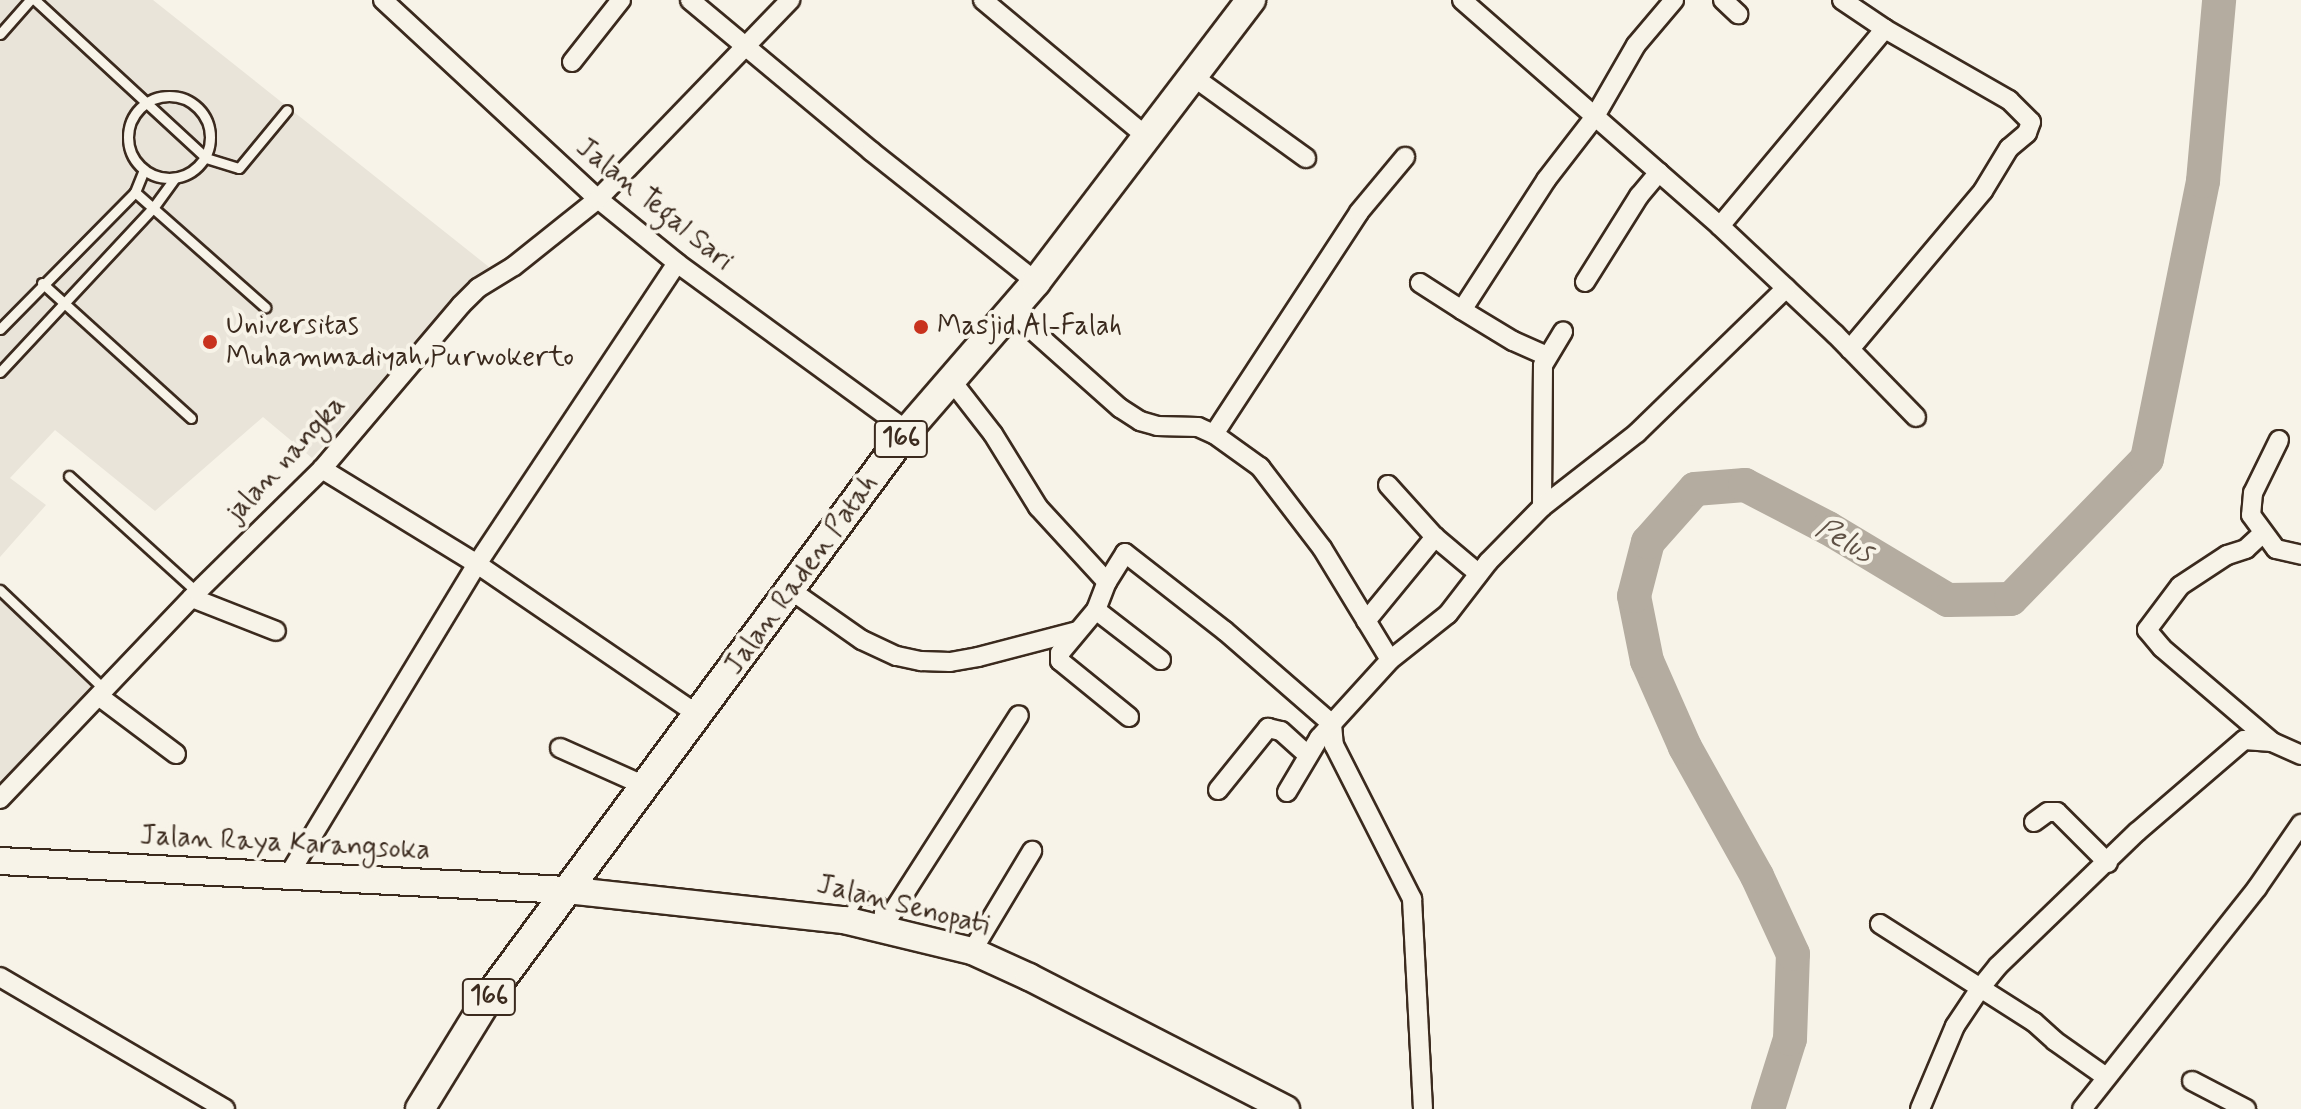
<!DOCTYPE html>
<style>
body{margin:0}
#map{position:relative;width:2301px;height:1109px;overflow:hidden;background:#f7f3e8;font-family:Mynerve,sans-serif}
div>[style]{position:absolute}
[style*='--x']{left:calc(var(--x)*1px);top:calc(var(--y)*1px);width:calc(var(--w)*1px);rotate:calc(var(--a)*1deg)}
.built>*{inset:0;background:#e9e4d9}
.river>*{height:34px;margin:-17px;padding:0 17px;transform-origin:17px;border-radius:17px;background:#b4aca0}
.roads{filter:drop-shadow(2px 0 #3b2a1e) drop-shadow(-2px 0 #3b2a1e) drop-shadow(0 2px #3b2a1e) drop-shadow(0 -2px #3b2a1e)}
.service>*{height:9px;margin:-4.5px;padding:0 4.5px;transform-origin:4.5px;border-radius:4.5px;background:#f7f3e8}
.service>.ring{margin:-4.5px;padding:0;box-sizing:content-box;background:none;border:9px solid #f7f3e8;border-radius:50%}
.minor>*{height:18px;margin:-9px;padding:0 9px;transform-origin:9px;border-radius:9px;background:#f7f3e8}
.secondary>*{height:26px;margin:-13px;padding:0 13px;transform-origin:13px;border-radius:13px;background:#f7f3e8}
.primary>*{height:28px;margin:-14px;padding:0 14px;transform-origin:14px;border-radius:14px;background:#f7f3e8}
.dots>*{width:22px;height:22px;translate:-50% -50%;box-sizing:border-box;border:4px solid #f7f3e8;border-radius:50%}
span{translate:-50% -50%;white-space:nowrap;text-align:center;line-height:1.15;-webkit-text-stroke:8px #f7f3e8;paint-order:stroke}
.shield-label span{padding:2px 6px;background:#f7f3e8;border:2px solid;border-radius:6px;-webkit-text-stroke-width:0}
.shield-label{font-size:26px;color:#3b2a1e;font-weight:700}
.street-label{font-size:28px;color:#3b2a1e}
.poi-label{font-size:28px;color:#3b2a1e}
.left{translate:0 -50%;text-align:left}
.water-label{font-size:30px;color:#5f5145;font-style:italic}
</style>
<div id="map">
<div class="built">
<i style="clip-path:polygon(0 0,153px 0,489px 267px,312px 458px,263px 417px,155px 511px,55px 430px,10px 478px,46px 505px,0 557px)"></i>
<i style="clip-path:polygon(0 586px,106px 687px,0 797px)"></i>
</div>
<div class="river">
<i style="--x:1768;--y:1109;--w:73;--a:-72.6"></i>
<i style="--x:1790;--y:1039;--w:85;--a:-88"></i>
<i style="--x:1793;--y:954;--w:86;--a:-114.8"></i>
<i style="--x:1757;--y:876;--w:148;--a:-119.2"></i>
<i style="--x:1685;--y:747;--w:94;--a:-113.8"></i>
<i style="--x:1647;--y:661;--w:66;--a:-101.3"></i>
<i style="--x:1634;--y:596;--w:56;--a:-75.5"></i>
<i style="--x:1648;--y:542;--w:71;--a:-48.4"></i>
<i style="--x:1695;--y:489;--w:50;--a:-4.6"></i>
<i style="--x:1745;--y:485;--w:93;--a:27.4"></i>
<i style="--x:1828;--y:528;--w:140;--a:31"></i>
<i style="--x:1948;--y:600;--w:63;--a:-0.9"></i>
<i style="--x:2011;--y:599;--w:195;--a:-45.8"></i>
<i style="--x:2147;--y:459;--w:284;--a:-78.6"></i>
<i style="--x:2203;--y:181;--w:182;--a:-84.9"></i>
</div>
<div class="roads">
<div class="service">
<i style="--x:35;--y:0;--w:233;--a:42.7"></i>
<i style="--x:206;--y:158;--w:34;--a:17"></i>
<i style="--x:239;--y:168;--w:75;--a:-50.4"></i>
<i style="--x:0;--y:34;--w:45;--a:-48.6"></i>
<i class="ring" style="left:128px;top:96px;width:73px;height:73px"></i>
<i style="--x:135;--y:192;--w:174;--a:41.5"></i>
<i style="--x:42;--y:283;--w:201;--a:42.2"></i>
<i style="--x:0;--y:329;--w:192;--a:-45.4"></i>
<i style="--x:135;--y:192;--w:24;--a:-68"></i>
<i style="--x:0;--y:372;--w:224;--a:-47"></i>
<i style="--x:153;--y:208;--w:37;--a:-54"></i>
<i style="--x:69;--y:476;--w:173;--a:42.2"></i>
<i style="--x:0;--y:590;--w:145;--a:43.6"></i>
<i style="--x:846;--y:917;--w:27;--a:-56"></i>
<i style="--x:861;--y:895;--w:20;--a:20"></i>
<i style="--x:880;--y:902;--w:19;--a:96"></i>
</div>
<div class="minor">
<i style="--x:383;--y:0;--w:293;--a:42.8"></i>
<i style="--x:598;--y:199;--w:102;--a:39"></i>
<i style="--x:677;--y:263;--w:285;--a:36.1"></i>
<i style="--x:690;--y:0;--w:236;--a:39.8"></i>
<i style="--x:871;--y:151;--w:211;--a:38.4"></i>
<i style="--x:983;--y:0;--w:217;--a:39.9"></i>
<i style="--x:1462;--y:0;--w:343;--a:41.2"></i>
<i style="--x:1720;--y:226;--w:158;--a:43.2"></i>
<i style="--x:1835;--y:334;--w:116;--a:45.7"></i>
<i style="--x:1723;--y:0;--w:21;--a:43"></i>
<i style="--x:1842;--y:0;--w:52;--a:34"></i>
<i style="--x:1885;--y:29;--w:143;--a:29.8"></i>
<i style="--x:2009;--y:100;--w:31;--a:45"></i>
<i style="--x:2031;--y:122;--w:12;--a:110"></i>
<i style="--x:2027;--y:133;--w:23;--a:140"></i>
<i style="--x:2009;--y:148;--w:50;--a:121.2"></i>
<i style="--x:1983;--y:191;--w:207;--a:130.1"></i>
<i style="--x:572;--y:62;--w:79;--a:-51.7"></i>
<i style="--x:1195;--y:78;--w:137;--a:35.8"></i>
<i style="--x:1720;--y:226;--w:257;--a:-50.1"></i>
<i style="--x:1585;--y:282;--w:102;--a:-57.9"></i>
<i style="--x:1639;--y:196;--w:31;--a:-50"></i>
<i style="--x:1420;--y:283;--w:50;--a:32.7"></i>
<i style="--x:1011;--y:311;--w:146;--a:41.7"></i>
<i style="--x:1120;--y:408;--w:24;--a:33"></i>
<i style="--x:1140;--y:421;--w:18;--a:16"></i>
<i style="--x:1157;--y:426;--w:41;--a:1.4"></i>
<i style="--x:1198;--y:427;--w:17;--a:24"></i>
<i style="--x:1214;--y:434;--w:57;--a:35.7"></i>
<i style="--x:1260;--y:467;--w:102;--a:52.6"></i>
<i style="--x:1322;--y:548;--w:131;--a:58.7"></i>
<i style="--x:1547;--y:356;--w:37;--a:-156"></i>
<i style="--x:1513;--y:341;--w:60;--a:-148.7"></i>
<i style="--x:1462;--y:310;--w:155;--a:-57.1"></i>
<i style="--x:1546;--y:180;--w:78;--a:-52.3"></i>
<i style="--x:1594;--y:118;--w:84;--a:-60.1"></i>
<i style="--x:1636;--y:45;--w:59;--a:-49.8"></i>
<i style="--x:951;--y:380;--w:68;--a:52.1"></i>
<i style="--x:993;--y:434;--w:86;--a:58.3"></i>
<i style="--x:1038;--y:507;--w:102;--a:47.4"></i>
<i style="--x:1214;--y:434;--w:265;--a:-56.8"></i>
<i style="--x:1359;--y:212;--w:72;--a:-50.1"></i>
<i style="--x:2279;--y:440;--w:59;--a:116.1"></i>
<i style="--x:2253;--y:493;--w:22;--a:95"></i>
<i style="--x:2251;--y:515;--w:42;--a:53.7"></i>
<i style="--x:2276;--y:549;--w:26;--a:13"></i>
<i style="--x:322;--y:469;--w:182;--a:31.5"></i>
<i style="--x:477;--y:564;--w:268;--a:34.3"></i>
<i style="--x:1388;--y:485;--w:70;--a:47.9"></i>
<i style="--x:1435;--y:537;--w:57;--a:40.1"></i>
<i style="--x:1542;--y:507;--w:142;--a:-89.6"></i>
<i style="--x:1543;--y:365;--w:39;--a:-59"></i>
<i style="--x:2263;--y:533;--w:23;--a:137"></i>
<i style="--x:2246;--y:549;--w:20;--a:162"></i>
<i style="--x:2227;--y:555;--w:56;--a:146.6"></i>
<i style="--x:2180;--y:586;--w:55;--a:126.9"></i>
<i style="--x:2147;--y:630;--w:23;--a:50"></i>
<i style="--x:2162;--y:648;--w:145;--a:40.5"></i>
<i style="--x:792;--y:591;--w:85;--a:35"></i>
<i style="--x:862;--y:640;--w:38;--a:25"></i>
<i style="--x:897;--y:656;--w:25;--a:12"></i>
<i style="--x:921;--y:661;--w:29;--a:2"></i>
<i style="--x:950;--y:662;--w:28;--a:-10"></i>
<i style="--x:978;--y:657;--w:103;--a:-14.6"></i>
<i style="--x:192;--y:598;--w:90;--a:21.4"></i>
<i style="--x:1096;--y:610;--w:82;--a:37.6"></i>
<i style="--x:1366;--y:621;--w:109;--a:-50.6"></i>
<i style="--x:100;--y:697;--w:95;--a:36.9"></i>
<i style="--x:1129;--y:717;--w:89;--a:-140.9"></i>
<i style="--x:1060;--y:661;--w:8;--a:-90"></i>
<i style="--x:1060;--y:653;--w:56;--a:-50.1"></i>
<i style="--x:1096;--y:610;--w:30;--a:-69"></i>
<i style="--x:1107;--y:582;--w:34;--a:-58"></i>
<i style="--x:1125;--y:553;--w:127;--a:38"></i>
<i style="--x:1225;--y:631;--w:142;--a:41"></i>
<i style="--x:1332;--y:724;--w:21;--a:85"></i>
<i style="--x:1334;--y:745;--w:173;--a:63.1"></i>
<i style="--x:1412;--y:899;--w:210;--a:87"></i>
<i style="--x:560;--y:748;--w:91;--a:24"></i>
<i style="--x:1218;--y:790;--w:80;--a:-51.1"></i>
<i style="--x:1268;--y:728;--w:13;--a:13"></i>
<i style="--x:1281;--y:731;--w:36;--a:42"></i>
<i style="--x:1287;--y:792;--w:63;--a:-59.3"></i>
<i style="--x:1319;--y:738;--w:105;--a:-47.7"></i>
<i style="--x:1390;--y:660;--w:74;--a:-38.4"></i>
<i style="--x:1448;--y:614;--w:66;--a:-52.4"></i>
<i style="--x:1488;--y:562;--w:77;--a:-45.5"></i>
<i style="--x:1542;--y:507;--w:120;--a:-37.9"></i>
<i style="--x:1637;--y:433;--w:208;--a:-44.2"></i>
<i style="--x:0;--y:799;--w:286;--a:-46.4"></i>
<i style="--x:197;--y:592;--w:175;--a:-44.5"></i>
<i style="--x:322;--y:469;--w:215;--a:-49.7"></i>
<i style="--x:461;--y:305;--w:24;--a:-45"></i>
<i style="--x:478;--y:288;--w:42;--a:-31.4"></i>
<i style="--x:514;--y:266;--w:107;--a:-38.6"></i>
<i style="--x:598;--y:199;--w:277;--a:-46"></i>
<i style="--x:2034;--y:822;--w:17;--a:-36"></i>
<i style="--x:2048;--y:812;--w:9;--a:0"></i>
<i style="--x:2057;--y:812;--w:72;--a:45"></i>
<i style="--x:288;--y:876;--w:365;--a:-58.8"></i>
<i style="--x:477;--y:564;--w:361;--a:-56.4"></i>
<i style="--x:1880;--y:924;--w:183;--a:32.5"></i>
<i style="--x:2034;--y:1022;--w:28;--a:42"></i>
<i style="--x:2055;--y:1041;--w:62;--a:35.2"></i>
<i style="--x:881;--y:930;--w:255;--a:-57.3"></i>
<i style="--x:972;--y:951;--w:117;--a:-59"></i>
<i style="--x:0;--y:977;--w:261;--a:30.4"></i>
<i style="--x:2192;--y:1081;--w:61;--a:27.4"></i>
<i style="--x:1920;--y:1109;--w:90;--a:-67.1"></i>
<i style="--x:1955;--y:1026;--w:47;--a:-56.3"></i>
<i style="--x:1981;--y:987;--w:27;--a:-51"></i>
<i style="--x:1998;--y:966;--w:193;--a:-44"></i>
<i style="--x:2137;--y:832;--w:141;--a:-40.7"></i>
<i style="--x:2244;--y:740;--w:28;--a:4"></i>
<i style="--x:2272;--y:742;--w:32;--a:24"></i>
<i style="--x:2082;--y:1109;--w:282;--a:-51.6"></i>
<i style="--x:2257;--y:888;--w:78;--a:-55.5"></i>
</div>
<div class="secondary">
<i style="--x:0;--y:861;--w:567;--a:2.93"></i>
<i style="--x:566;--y:890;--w:280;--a:6.2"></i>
<i style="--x:844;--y:920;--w:132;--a:13.6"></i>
<i style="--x:972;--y:951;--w:63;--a:24.5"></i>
<i style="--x:1029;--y:977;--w:289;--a:27.2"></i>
</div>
<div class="primary">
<i style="--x:420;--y:1109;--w:137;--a:-58.4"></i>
<i style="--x:492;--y:992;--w:698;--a:-53.51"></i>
<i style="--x:907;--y:431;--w:197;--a:-49.1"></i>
<i style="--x:1036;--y:282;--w:355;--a:-52.7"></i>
</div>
</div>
<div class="dots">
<i style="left:921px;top:327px;background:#c8321e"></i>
<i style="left:210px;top:342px;background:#c8321e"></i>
</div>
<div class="shield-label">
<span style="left:901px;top:439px">166</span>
<span style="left:489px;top:997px">166</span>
</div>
<div class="street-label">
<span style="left:654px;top:205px;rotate:39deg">Jalan Tegal Sari</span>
<span style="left:286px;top:460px;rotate:-47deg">jalan nangka</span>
<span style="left:802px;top:575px;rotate:-54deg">Jalan Raden Patah</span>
<span style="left:285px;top:844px;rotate:3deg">Jalan Raya Karangsoka</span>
<span style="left:903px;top:906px;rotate:14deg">Jalan Senopati</span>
</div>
<div class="poi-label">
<span class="left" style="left:226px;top:342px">Universitas<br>Muhammadiyah Purwokerto</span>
<span class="left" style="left:937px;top:327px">Masjid Al-Falah</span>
</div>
<div class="water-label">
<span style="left:1844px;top:541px;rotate:29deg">Pelus</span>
</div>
</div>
